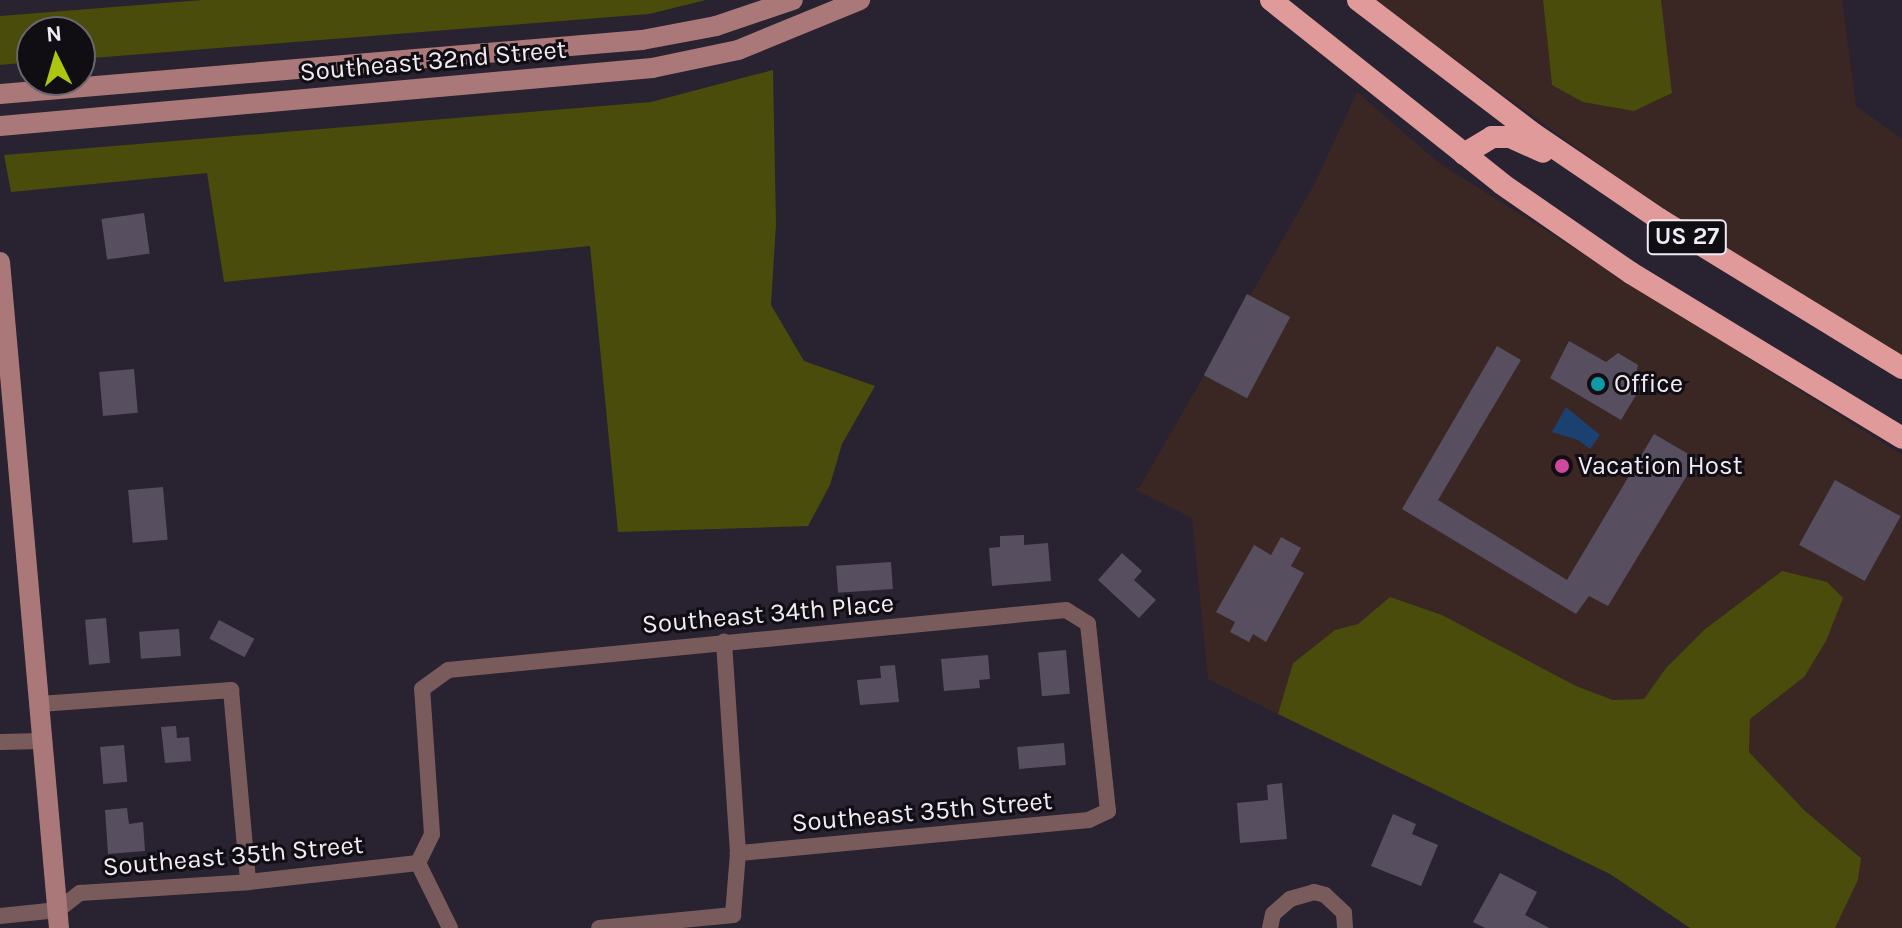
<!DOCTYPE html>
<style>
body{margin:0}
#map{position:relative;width:1902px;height:928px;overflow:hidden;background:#292230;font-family:Karla,sans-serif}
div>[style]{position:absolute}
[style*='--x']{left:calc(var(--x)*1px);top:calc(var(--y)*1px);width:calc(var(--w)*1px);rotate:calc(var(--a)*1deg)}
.commercial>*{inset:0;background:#3a2723}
.green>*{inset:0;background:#494c0a}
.water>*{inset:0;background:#1b4170}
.building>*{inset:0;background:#574f5f;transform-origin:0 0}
.minor>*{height:16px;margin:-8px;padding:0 8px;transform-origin:8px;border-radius:8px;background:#7a5b5b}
.secondary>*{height:20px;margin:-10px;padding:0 10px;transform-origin:10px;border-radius:10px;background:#aa7878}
.trunk>*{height:22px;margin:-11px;padding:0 11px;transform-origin:11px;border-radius:11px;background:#e09a9a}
.dots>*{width:22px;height:22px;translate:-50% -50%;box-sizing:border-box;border:4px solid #100d13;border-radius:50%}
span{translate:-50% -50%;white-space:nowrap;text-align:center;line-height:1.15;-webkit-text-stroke:6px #100d13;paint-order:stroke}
.shield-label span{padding:2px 6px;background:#100d13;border:2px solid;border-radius:6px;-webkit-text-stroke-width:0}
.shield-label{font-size:24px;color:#f1ebf5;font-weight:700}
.street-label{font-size:26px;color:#f1ebf5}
.poi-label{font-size:26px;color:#f1ebf5}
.left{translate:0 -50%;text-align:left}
.north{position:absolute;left:16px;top:16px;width:80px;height:80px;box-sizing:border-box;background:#100d13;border:2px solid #6a666d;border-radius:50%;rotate:355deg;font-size:22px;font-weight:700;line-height:32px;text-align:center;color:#f1ebf5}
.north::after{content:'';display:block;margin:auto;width:28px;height:36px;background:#adc610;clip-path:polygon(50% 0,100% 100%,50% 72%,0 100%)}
</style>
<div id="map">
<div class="commercial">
<i style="clip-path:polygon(1373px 0,1543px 0,1552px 85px,1672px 93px,1661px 0,1842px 0,1856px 106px,1902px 139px,1902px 358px,1635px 190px)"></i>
<i style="clip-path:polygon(1357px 92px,1439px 163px,1902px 455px,1902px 928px,1835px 928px,1858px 880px,1861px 857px,1804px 810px,1749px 752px,1750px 719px,1803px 677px,1782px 571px,1704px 630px,1666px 668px,1644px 699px,1613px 700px,1576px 686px,1442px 615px,1390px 597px,1358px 624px,1335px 630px,1293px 662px,1278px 714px,1208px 679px,1192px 518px,1134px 489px,1139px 488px,1314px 185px)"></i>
</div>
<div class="green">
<i style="clip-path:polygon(202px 0,706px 0,649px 14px,80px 59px,80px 32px,32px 32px,32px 62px,0 65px,0 16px)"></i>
<i style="clip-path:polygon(1543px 0,1661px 0,1672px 93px,1634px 111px,1583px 102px,1552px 85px)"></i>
<i style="clip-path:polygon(773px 70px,776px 224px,771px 305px,804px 361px,875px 386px,842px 444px,830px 485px,808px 526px,618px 532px,590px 246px,224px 282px,207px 173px,11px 192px,4px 155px,651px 102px)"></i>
<i style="clip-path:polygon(1782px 571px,1827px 582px,1843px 598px,1826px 641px,1804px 677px,1750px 719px,1749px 752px,1804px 810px,1861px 858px,1858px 880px,1835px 928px,1690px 928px,1610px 874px,1278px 714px,1293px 663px,1335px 630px,1358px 624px,1390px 597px,1442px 615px,1576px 686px,1613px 700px,1644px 699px,1666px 668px,1704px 630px)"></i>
</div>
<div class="water">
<i style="clip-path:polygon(1566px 407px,1600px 435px,1590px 449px,1578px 440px,1552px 432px)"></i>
</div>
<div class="building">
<i style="left:144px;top:213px;width:41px;height:43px;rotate:82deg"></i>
<i style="left:1247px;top:294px;width:49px;height:92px;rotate:28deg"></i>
<i style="clip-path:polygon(1569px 341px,1606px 362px,1618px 353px,1638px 365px,1635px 380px,1641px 387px,1621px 420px,1550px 378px)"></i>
<i style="clip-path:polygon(1497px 346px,1521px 360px,1438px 500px,1567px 580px,1654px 434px,1697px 459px,1608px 606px,1589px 596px,1576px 614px,1402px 509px)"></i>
<i style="left:134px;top:369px;width:44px;height:35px;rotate:85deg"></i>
<i style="left:1835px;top:480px;width:75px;height:74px;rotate:29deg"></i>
<i style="left:163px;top:487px;width:53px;height:35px;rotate:85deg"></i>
<i style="clip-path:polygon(1024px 535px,1024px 545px,1048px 543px,1051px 581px,992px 586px,989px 548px,1000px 547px,1000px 536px)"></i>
<i style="clip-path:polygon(1281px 537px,1301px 548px,1291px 566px,1304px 573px,1266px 642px,1253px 634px,1249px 642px,1230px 632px,1235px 622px,1216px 612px,1254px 545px,1271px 555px)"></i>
<i style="clip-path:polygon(1122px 553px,1142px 571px,1134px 580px,1156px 600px,1139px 618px,1098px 580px)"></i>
<i style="left:891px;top:562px;width:27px;height:55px;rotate:86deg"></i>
<i style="left:106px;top:618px;width:45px;height:21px;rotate:85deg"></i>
<i style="left:219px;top:620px;width:40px;height:21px;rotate:28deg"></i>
<i style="left:179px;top:629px;width:27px;height:40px;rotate:86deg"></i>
<i style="left:1066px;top:650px;width:44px;height:28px;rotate:85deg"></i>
<i style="clip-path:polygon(988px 655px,990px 679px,979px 680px,980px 688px,944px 691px,941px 659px)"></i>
<i style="clip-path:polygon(895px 665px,899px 702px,860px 705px,857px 680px,881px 678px,880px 666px)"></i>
<i style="clip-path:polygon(176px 726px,177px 738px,189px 737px,191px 761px,165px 763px,161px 727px)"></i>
<i style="left:1064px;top:743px;width:22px;height:47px;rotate:85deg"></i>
<i style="left:124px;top:745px;width:37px;height:24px;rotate:85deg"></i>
<i style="clip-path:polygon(1282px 783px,1287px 839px,1240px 843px,1237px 803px,1268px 800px,1267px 785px)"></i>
<i style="clip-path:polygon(127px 808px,129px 824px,143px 822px,145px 851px,108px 854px,105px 810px)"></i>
<i style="clip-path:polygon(1393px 814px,1416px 824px,1412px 834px,1438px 845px,1421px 886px,1371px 866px)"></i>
<i style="clip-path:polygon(1500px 873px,1537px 892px,1525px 915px,1549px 928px,1485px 928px,1473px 922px)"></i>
</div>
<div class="minor">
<i style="--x:40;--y:704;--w:192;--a:-4.2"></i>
<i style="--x:231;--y:690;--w:193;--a:84.9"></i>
<i style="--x:0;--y:742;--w:43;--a:-1.3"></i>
<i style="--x:0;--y:916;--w:58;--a:-5.9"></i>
<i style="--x:58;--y:910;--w:28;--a:-38"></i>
<i style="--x:80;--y:893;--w:168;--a:-3.7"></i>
<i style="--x:248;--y:882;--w:171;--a:-6.4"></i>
<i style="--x:450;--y:928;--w:72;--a:-116.2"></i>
<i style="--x:418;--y:863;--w:32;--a:-64"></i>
<i style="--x:432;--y:834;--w:145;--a:-93.9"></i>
<i style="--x:422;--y:689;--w:32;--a:-36"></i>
<i style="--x:448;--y:670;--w:621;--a:-5.55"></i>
<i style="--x:1066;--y:610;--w:26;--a:32"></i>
<i style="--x:1088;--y:624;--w:188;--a:83.9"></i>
<i style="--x:1108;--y:811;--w:21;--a:155"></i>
<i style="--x:1089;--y:820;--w:353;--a:174.6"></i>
<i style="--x:599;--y:928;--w:135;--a:-5.5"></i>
<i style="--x:733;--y:915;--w:62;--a:-85.4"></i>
<i style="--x:738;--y:853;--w:212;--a:-93.8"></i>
<i style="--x:1270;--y:928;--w:14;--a:-78"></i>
<i style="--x:1273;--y:914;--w:23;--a:-41"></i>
<i style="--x:1290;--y:899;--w:25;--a:-16"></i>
<i style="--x:1314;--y:892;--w:11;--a:15"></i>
<i style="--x:1325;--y:895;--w:26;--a:43"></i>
<i style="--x:1344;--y:913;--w:15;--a:86"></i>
</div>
<div class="secondary">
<i style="--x:0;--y:94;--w:644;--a:-4.81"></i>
<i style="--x:642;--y:40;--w:75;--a:-10.7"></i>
<i style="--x:716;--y:26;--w:81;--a:-18.7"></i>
<i style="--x:0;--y:126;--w:655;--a:-5.08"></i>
<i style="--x:652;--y:68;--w:88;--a:-11.8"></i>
<i style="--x:738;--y:50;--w:132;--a:-22.3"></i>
<i style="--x:0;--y:262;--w:669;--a:84.94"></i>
</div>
<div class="trunk">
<i style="--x:1271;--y:0;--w:295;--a:38.5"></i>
<i style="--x:1502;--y:184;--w:157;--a:34.6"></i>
<i style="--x:1631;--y:273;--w:317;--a:31.3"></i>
<i style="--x:1358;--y:0;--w:221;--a:37.3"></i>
<i style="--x:1534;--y:134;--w:151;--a:34.2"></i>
<i style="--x:1659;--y:219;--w:285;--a:31.5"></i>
<i style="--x:1464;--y:154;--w:33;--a:-31"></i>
<i style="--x:1492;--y:137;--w:18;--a:0"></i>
<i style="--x:1510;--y:137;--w:36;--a:24"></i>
</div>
<div class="dots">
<i style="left:1598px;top:384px;background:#0f9aa8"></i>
<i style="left:1562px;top:466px;background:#d1479c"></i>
</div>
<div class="shield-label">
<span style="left:1687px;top:237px">US 27</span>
</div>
<div class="street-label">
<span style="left:433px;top:61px;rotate:-5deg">Southeast 32nd Street</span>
<span style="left:768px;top:614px;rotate:-5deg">Southeast 34th Place</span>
<span style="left:922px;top:812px;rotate:-5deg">Southeast 35th Street</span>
<span style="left:233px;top:856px;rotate:-5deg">Southeast 35th Street</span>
</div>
<div class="poi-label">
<span class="left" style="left:1614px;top:384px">Office</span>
<span class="left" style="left:1578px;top:466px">Vacation Host</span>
</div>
<div class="north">N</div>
</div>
